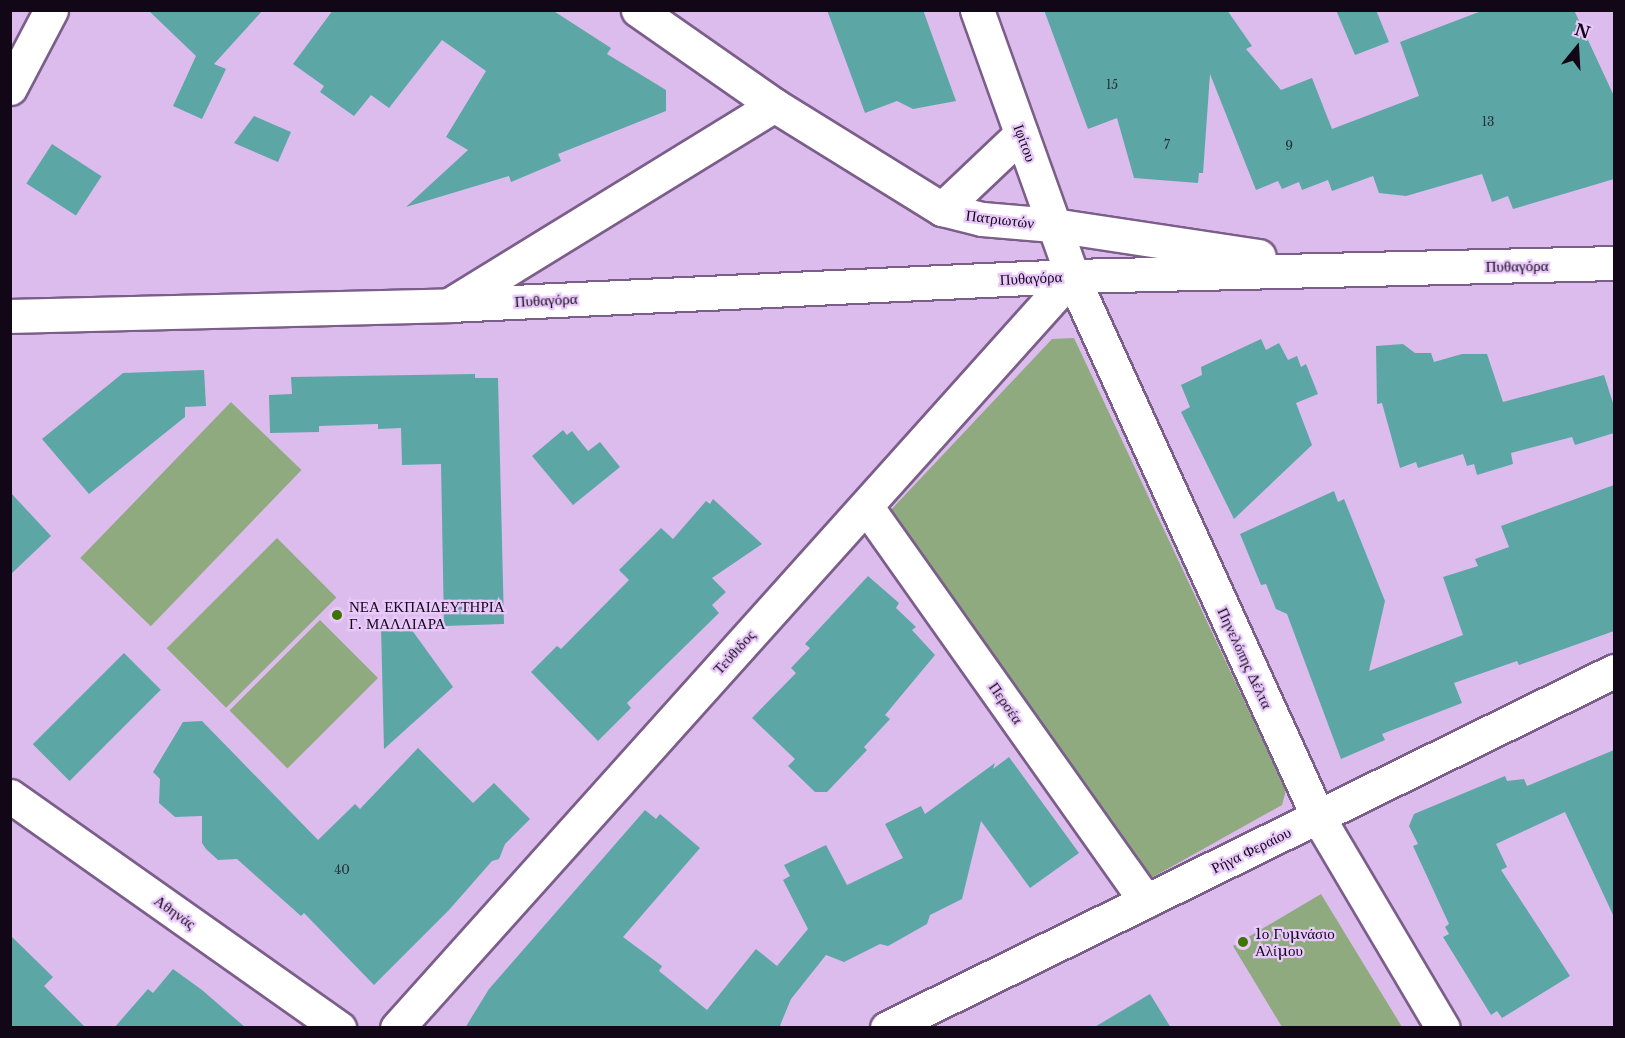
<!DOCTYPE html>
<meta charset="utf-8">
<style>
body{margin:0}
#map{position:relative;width:1625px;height:1038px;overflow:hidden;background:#dcbcec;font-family:"Libre Baskerville",serif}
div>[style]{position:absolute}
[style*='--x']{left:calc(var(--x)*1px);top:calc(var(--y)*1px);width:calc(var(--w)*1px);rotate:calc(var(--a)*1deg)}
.green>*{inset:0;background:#8faa7f;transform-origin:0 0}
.building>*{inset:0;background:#5ca7a5;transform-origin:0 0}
.roads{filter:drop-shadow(2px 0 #7b5e8a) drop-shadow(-2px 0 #7b5e8a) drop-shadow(0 2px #7b5e8a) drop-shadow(0 -2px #7b5e8a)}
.minor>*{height:33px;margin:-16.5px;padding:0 16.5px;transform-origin:16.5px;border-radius:16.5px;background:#fff}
.dots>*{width:16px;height:16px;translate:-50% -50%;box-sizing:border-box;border:3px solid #e9c8fa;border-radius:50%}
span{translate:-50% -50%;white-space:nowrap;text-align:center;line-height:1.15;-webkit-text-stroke:4.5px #e9c8fa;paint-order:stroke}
.number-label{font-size:12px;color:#242f3a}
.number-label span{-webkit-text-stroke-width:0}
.street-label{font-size:15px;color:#110717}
.poi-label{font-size:15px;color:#110717}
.left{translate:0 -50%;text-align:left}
.frame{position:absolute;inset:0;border:12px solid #110717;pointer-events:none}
.north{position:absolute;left:1547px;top:18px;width:60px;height:60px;-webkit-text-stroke:4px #e9c8fa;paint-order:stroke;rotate:18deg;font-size:16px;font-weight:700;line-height:24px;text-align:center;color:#110717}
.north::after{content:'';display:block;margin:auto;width:21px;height:27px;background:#110717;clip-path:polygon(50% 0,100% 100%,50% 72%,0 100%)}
</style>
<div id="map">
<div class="green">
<i style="clip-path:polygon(1074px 338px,1286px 790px,1282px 805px,1153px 877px,1139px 872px,889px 512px,1052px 339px)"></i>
<i style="left:231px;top:402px;width:98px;height:217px;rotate:44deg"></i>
<i style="left:277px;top:538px;width:84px;height:156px;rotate:45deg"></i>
<i style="left:320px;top:620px;width:82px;height:128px;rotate:45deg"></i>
<i style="clip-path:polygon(1321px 894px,1402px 1027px,1282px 1027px,1233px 946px)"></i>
</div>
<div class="building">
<i style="clip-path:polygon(148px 10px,263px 10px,214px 64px,226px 69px,202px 119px,173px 106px,196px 56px)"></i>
<i style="clip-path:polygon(333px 10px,552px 10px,611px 48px,607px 54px,666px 90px,666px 111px,558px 154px,561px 161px,511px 182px,509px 176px,406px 207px,468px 150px,446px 137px,486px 71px,442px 40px,389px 108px,371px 95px,354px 116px,320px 92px,324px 86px,293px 64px)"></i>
<i style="clip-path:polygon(827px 10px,923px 10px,956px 101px,913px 109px,897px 101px,865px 113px)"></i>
<i style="clip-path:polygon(1044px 10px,1227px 10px,1252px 46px,1246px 49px,1281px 90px,1312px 78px,1332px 129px,1419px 96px,1400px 42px,1484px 10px,1574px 10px,1614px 96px,1614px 179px,1513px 209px,1508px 196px,1492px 202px,1482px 174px,1406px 196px,1379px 193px,1373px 176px,1332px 191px,1328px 180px,1302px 190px,1299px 182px,1282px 189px,1278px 181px,1256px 190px,1210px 74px,1203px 173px,1199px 173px,1198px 183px,1134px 178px,1117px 118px,1088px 129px)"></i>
<i style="clip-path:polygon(1336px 10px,1376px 10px,1389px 42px,1355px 55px)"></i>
<i style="clip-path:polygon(254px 116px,291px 132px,278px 162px,234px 143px)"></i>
<i style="left:52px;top:144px;width:59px;height:47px;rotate:33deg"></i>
<i style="clip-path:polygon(1261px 339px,1266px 350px,1279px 343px,1288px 360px,1297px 356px,1301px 367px,1306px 364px,1318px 394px,1296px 403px,1312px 445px,1234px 519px,1181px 412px,1190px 407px,1181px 385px,1202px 375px,1201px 367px)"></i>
<i style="clip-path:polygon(1403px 344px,1415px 353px,1431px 353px,1434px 362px,1462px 354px,1487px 354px,1503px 402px,1604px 375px,1614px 406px,1614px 433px,1575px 445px,1572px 437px,1511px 453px,1513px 464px,1477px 475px,1474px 464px,1467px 466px,1463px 454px,1418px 468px,1416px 462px,1400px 468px,1382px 403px,1377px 404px,1376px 346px)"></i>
<i style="clip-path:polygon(204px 370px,206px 406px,185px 407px,185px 417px,89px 494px,42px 439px,123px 373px)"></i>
<i style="clip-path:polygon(475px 374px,475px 378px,498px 378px,504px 624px,444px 626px,441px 464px,402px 465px,401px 428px,378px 429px,378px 424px,319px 426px,319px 432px,270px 433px,269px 395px,292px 394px,291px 377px)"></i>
<i style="clip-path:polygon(563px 430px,567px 435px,572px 431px,588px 451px,600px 442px,620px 467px,573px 505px,532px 456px)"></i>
<i style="clip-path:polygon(1614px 485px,1614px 631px,1519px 665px,1517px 661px,1454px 683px,1462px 703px,1382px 734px,1385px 740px,1341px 759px,1287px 614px,1276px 609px,1266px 584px,1261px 585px,1240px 534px,1334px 491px,1338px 502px,1344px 499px,1385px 601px,1369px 671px,1463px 635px,1443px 577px,1478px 566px,1475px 559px,1509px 547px,1501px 526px)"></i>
<i style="clip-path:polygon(10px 492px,51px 536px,10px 575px)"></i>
<i style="clip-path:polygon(713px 499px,762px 544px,712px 578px,726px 592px,712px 605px,719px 613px,627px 703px,631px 708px,598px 741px,531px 672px,557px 646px,561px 649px,629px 580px,619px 570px,661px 528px,673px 539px,706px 501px,710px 504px)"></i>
<i style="clip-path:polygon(868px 576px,899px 603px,896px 608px,916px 627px,912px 630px,935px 655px,885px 715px,890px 719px,864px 747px,867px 750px,827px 792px,815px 792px,788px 766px,795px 759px,752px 718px,796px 673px,791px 668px,810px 648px,805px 644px)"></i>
<i style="clip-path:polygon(381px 626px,409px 626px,453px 687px,384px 749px)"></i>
<i style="left:124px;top:653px;width:52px;height:129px;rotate:45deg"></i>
<i style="clip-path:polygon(202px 721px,318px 840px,355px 804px,360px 809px,418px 748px,473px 803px,494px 783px,530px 819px,505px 844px,499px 859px,492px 861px,449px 910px,374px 985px,304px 913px,301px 916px,237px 859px,218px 860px,206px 849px,202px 843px,202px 816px,175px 817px,159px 803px,160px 779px,153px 772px,183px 722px)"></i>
<i style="clip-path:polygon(1614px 750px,1614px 917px,1565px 812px,1496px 844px,1507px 867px,1501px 870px,1570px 976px,1502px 1018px,1497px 1011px,1491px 1015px,1443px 937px,1449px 934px,1445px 927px,1449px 924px,1413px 846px,1418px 844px,1409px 826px,1414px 814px,1505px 776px,1507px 781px,1524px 779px,1527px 786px)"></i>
<i style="clip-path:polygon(1009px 757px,1079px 853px,1030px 888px,981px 821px,962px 899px,930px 915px,927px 924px,888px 946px,880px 944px,844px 962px,826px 955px,791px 999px,779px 1028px,465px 1028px,489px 989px,645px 810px,656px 819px,660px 814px,700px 848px,623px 937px,662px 966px,659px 971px,707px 1010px,756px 949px,777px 966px,808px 929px,783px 880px,790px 876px,784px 865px,826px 845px,847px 885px,903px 858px,885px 824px,921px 806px,925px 814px,995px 763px,993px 769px)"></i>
<i style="clip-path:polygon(10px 935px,53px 977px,44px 986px,86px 1028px,10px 1028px)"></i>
<i style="clip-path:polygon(173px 969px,202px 990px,246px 1028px,114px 1028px,148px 989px,153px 993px)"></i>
<i style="clip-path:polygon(1150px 994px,1171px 1028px,1093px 1028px)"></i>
</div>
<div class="roads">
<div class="minor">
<i style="--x:638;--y:10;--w:166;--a:34.9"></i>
<i style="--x:774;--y:105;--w:198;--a:31.8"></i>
<i style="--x:942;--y:209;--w:41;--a:14"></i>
<i style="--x:982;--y:219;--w:71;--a:4.8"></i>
<i style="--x:1053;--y:225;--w:208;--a:8.6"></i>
<i style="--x:977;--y:10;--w:282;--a:70.3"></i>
<i style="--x:1072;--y:276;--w:594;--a:65.55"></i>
<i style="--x:1318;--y:817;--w:245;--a:59.4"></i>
<i style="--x:10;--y:88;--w:88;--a:-62.3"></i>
<i style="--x:942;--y:209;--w:109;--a:-43.5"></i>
<i style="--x:451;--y:304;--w:379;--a:-31.6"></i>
<i style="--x:10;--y:316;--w:439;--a:-1.4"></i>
<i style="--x:449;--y:305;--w:624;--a:-2.67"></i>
<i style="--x:1072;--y:276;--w:542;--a:-1.37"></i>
<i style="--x:866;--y:506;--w:484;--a:54.7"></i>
<i style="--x:10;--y:796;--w:403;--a:35.2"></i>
<i style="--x:397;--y:1028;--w:1011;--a:-48.09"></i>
<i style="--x:887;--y:1028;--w:810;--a:-26.15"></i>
</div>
</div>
<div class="dots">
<i style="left:337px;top:615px;background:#3e7502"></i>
<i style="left:1243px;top:942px;background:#3e7502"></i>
</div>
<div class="number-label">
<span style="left:1112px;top:85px">15</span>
<span style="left:1488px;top:122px">13</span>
<span style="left:1167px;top:145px">7</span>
<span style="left:1289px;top:146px">9</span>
<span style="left:342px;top:870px">40</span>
</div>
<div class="street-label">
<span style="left:1025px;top:143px;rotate:70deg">Ιφίτου</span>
<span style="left:1000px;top:219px;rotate:7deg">Πατριωτών</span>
<span style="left:1517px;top:266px;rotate:-1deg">Πυθαγόρα</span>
<span style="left:1031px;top:278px;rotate:-3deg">Πυθαγόρα</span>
<span style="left:546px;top:300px;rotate:-3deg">Πυθαγόρα</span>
<span style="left:734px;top:652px;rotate:-48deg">Τεύθιδος</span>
<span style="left:1245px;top:658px;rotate:65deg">Πηνελόπης Δέλτα</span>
<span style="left:1006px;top:703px;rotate:55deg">Περσέα</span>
<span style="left:1251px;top:850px;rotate:-26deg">Ρήγα Φεραίου</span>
<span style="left:175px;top:912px;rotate:35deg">Αθηνάς</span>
</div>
<div class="poi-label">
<span class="left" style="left:349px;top:615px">ΝΕΑ ΕΚΠΑΙΔΕΥΤΗΡΙΑ<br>Γ. ΜΑΛΛΙΑΡΑ</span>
<span class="left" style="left:1255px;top:942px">1ο Γυμνάσιο<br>Αλίμου</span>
</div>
<div class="frame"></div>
<div class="north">N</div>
</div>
